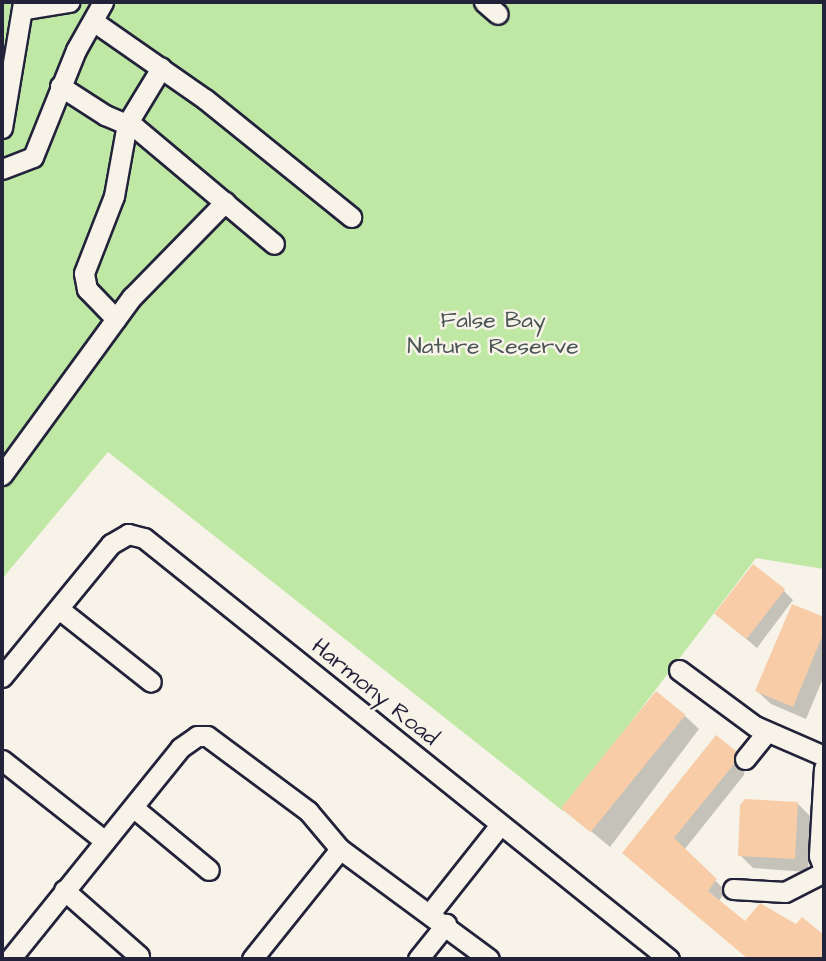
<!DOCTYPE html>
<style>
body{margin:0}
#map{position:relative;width:826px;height:961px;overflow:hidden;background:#f7f3e8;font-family:"Architects Daughter",sans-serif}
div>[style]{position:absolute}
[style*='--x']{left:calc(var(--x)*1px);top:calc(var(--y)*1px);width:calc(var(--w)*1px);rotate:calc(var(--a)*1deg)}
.green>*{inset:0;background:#bfe8a4}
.shadow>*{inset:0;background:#0003}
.building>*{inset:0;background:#f8cca7;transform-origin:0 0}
.roads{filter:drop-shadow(2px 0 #22223b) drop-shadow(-2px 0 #22223b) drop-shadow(0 2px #22223b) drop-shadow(0 -2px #22223b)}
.minor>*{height:19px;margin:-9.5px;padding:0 9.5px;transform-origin:9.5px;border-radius:9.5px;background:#f7f3e8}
span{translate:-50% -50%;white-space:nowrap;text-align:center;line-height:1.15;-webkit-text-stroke:5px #f7f3e8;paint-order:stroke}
.park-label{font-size:23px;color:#495455}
.street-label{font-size:23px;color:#22223b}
.frame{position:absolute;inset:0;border:4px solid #22223b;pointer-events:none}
</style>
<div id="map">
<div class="green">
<i style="clip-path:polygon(2px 2px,824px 2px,824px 569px,756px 558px,563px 811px,108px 452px,2px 579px)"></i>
</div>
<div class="shadow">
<i style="clip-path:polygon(783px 590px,793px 600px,757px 648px,716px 614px)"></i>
<i style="clip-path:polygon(793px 606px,824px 619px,824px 676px,806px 719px,771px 704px,757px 691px)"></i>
<i style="clip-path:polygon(685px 716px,699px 729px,610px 847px,567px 811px)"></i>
<i style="clip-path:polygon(735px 752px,746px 763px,744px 775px,684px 850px,726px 891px,718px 902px,746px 924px,761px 905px,797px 926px,802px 919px,824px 937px,824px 959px,752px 959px,635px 863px)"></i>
<i style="clip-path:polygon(797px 803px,811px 817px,808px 872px,753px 868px,740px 855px)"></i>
</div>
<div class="building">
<i style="left:753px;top:564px;width:41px;height:63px;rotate:38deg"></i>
<i style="clip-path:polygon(792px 604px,824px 617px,824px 632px,793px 707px,755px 691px)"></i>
<i style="left:656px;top:691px;width:38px;height:151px;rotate:39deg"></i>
<i style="clip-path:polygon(716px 735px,736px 751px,734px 764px,674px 838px,717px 879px,708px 891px,745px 921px,760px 903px,796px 924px,802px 917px,824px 935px,824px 959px,748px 959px,622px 853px)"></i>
<i style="clip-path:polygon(745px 799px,798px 802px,795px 859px,738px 856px,740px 805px)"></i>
</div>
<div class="roads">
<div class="minor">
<i style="--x:484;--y:2;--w:18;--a:41"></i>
<i style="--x:25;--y:9;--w:45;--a:-9"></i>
<i style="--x:93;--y:21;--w:136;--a:34.9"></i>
<i style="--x:205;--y:99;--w:188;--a:38.9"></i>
<i style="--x:60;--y:86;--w:54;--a:32.8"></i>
<i style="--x:105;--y:115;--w:34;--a:23"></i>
<i style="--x:136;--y:128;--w:180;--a:40"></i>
<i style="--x:2;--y:128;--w:128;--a:-80.5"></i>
<i style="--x:2;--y:169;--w:33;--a:-21"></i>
<i style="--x:33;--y:157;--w:115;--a:-68.1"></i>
<i style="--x:76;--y:50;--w:55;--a:-60.6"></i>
<i style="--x:116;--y:319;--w:42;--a:-134"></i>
<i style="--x:87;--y:289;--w:16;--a:-101"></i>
<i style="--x:84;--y:273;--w:83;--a:-68.7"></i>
<i style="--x:114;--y:196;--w:73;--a:-79.8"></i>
<i style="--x:127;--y:124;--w:66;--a:-58.7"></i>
<i style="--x:2;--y:475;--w:220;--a:-53.9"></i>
<i style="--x:132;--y:297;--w:133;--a:-45.6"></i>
<i style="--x:59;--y:609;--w:117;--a:38.4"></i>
<i style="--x:679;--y:670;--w:94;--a:36.4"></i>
<i style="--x:755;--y:726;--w:75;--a:23.5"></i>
<i style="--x:2;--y:677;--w:172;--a:-50.7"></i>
<i style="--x:111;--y:544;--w:20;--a:-30"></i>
<i style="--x:128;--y:534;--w:16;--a:14"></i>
<i style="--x:144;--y:538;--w:673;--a:38.73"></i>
<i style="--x:745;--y:759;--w:35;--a:-51"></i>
<i style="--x:2;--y:760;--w:131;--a:38.2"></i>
<i style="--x:824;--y:768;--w:88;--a:93.3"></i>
<i style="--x:819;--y:856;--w:14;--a:69"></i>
<i style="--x:134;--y:808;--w:97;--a:39.6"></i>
<i style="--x:733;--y:889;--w:52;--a:3.3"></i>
<i style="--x:785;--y:892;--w:44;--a:-27.1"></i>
<i style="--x:64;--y:890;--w:100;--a:41.3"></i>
<i style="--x:431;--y:912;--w:111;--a:-51.6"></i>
<i style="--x:10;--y:959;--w:271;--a:-51.1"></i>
<i style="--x:180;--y:748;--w:21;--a:-35"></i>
<i style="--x:197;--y:736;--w:10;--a:0"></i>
<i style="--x:207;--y:736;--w:126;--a:36.6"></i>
<i style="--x:308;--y:811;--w:50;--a:49.9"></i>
<i style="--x:340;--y:849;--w:185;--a:36.4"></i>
<i style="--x:252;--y:959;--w:141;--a:-51.3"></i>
<i style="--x:418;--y:959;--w:45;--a:-51.3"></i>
</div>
</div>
<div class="park-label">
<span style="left:493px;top:333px">False Bay<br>Nature Reserve</span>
</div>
<div class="street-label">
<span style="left:375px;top:692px;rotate:39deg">Harmony Road</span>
</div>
<div class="frame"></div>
</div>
